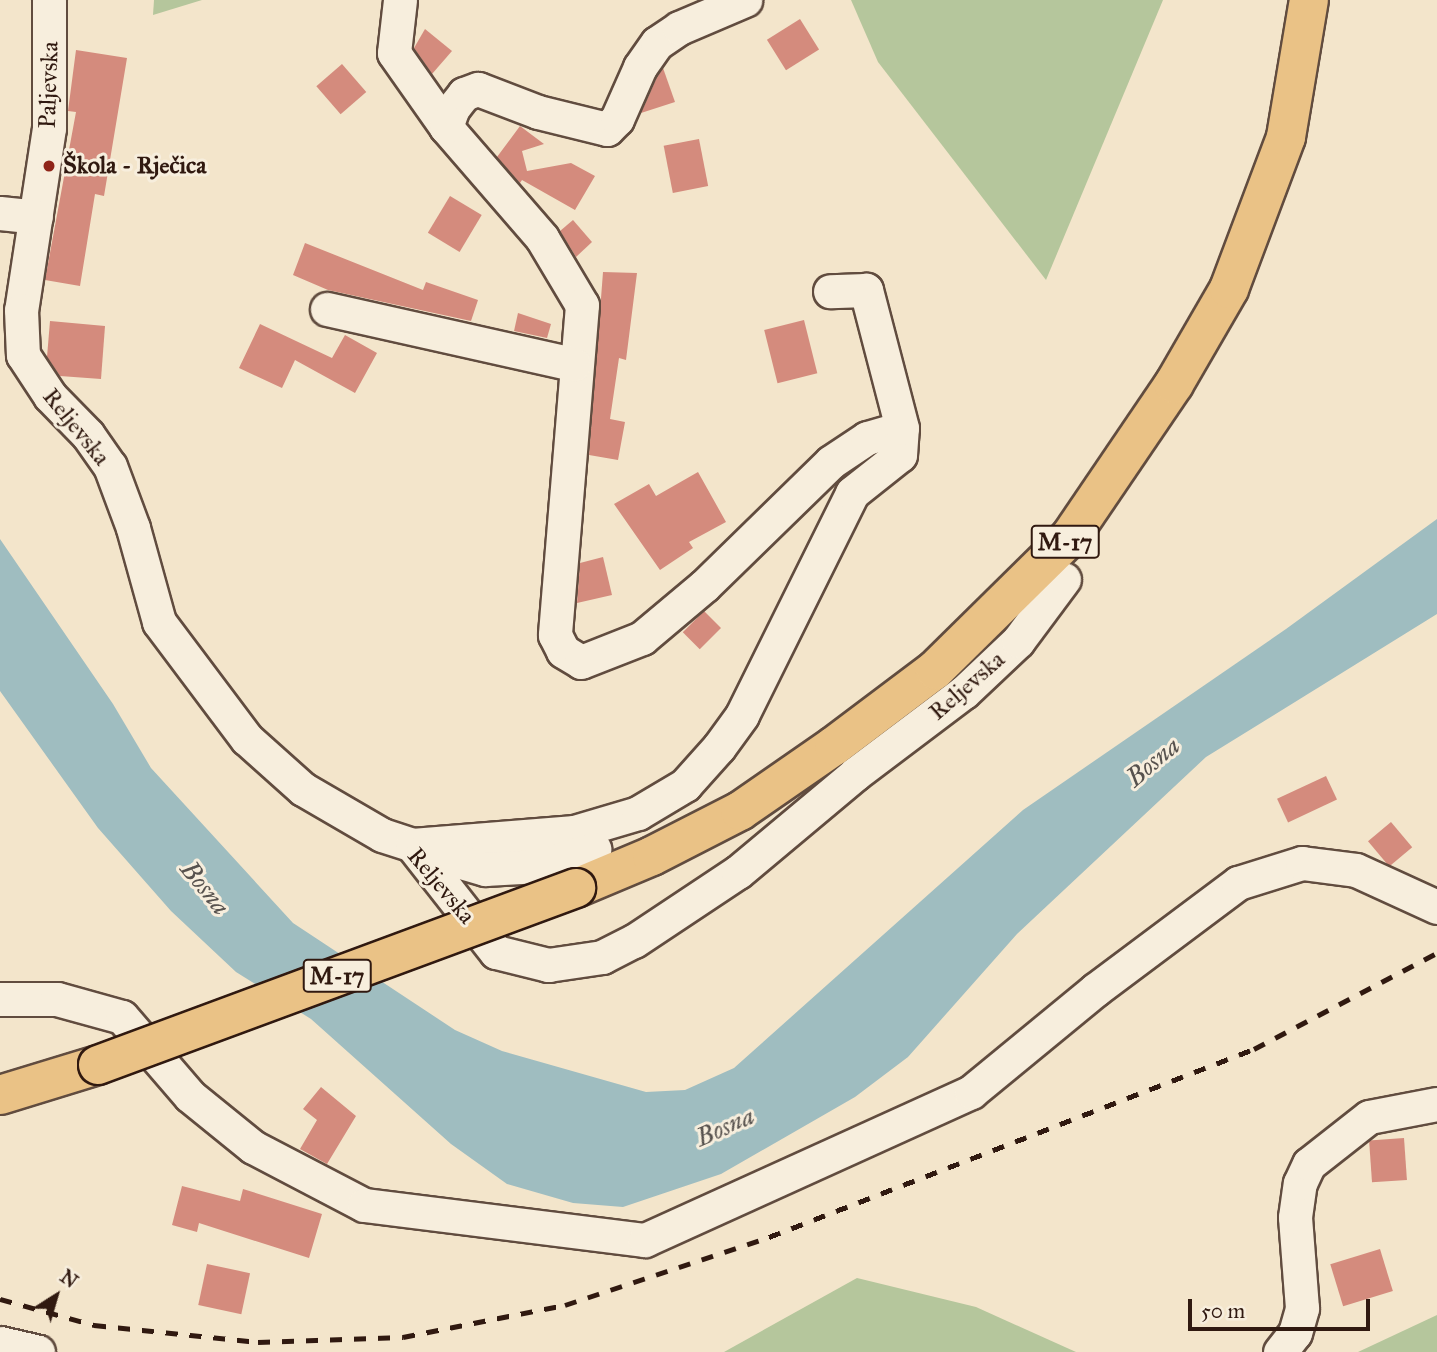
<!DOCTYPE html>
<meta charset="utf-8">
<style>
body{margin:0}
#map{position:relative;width:1437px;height:1352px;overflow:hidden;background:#f3e5cb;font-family:"IM FELL Great Primer",serif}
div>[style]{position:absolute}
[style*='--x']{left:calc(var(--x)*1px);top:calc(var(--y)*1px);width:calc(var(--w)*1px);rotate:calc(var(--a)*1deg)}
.green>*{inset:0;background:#b5c69c}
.water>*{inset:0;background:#9fbdc0}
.building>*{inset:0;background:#d48b7d;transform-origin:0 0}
.roads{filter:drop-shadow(2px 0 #614c3f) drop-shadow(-2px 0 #614c3f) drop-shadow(0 2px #614c3f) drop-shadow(0 -2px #614c3f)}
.minor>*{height:33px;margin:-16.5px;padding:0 16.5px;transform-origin:16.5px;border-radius:16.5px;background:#f7eedd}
.major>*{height:38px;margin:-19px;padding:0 19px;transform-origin:19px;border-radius:19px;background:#eac286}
.rail>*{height:5px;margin-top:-2.5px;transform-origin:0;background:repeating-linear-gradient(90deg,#301910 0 12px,transparent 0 24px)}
.bridges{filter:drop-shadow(2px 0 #301910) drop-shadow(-2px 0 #301910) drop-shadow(0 2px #301910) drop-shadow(0 -2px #301910)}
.major-bridge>*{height:38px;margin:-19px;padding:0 19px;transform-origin:19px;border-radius:19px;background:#eac286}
.dots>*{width:19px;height:19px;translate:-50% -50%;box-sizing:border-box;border:4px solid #f7eedd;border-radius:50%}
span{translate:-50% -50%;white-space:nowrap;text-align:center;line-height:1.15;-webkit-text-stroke:6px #f7eedd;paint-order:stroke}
.shield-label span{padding:2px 5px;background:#f7eedd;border:2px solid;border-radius:5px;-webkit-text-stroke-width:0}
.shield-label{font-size:23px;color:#301910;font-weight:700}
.street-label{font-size:24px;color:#301910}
.poi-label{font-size:24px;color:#301910;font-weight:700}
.left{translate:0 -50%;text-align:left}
.water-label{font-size:26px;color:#57524e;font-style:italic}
.north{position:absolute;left:21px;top:1261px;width:70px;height:70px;-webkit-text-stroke:5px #f7eedd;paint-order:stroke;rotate:37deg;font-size:19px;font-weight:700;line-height:28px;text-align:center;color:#301910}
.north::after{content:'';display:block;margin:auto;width:24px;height:32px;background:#301910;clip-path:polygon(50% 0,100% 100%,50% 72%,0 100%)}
.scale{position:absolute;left:1188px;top:1299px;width:182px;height:32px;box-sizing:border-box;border:4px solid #301910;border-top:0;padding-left:9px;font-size:21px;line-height:24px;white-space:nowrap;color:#301910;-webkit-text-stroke:5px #f7eedd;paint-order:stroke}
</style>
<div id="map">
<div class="green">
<i style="clip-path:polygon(154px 0,202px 0,153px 15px)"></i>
<i style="clip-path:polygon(851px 0,1163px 0,1046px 280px,878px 62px)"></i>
<i style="clip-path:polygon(857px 1278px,976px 1307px,1076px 1352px,724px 1352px)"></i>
<i style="clip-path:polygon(1437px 1315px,1437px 1352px,1358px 1352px)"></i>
</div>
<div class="water">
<i style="clip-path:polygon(1437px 519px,1437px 614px,1206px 757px,1017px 934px,908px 1057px,855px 1097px,721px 1174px,623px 1207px,573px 1203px,507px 1184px,451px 1144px,311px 1019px,236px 972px,171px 911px,98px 828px,0 691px,0 539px,113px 704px,151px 768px,293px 923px,455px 1030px,502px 1051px,646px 1092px,685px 1090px,734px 1068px,1023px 810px,1286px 629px)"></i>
</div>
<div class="building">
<i style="left:800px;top:19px;width:36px;height:39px;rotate:58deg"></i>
<i style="clip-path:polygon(425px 29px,452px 51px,432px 74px,414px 48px)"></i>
<i style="clip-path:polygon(76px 50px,127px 58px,104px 196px,95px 194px,80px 286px,45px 280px,76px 112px,68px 111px)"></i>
<i style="left:342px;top:64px;width:37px;height:34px;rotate:49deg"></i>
<i style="clip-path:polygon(663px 68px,675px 102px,641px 113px,657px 77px)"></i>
<i style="clip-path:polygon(520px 126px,544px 144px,522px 151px,527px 171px,571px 163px,595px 176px,575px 210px,522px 180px,520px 183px,497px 157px)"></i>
<i style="left:699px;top:139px;width:48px;height:36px;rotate:79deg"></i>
<i style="left:450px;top:196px;width:37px;height:43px;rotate:31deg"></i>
<i style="clip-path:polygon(573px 220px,592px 242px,576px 257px,560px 231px)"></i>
<i style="clip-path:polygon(305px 243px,423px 290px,426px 282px,478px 300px,471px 321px,328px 290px,293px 275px)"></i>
<i style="clip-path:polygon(603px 272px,637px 273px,626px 360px,619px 358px,610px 419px,625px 422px,618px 460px,589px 455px)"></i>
<i style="clip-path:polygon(518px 313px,551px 324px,547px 338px,514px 331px)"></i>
<i style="left:804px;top:320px;width:55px;height:41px;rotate:76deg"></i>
<i style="clip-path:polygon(50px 321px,105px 326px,101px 379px,60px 376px,47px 357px)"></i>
<i style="clip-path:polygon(260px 324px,332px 358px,345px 335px,377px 353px,355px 393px,295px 360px,282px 388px,239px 368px)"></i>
<i style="clip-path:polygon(698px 472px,726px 522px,689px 542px,693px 548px,660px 570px,614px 504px,649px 484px,656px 496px)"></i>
<i style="clip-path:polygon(603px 557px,612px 595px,577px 603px,580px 563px)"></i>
<i style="left:704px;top:611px;width:24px;height:30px;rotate:45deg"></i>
<i style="left:1326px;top:776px;width:26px;height:54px;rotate:65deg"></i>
<i style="left:1391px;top:822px;width:33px;height:30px;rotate:50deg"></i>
<i style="clip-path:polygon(321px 1087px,356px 1116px,327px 1164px,300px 1149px,317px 1120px,303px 1109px)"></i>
<i style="left:1404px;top:1138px;width:42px;height:35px;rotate:86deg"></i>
<i style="clip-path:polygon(182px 1186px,240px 1201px,243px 1189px,322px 1214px,309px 1258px,199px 1223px,197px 1232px,172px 1225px)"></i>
<i style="left:1380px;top:1249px;width:44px;height:52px;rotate:73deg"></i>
<i style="left:207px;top:1264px;width:44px;height:42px;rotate:12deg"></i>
</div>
<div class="roads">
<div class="minor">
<i style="--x:49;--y:0;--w:128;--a:90"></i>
<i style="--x:49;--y:128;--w:184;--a:98.7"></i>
<i style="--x:21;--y:310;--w:45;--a:87.5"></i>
<i style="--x:23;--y:355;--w:49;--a:56.6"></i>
<i style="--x:50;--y:396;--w:54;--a:45.7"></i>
<i style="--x:88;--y:435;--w:38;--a:55"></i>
<i style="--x:110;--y:466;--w:66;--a:69.6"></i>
<i style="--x:133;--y:528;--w:98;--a:74.5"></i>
<i style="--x:159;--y:622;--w:146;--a:53.1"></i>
<i style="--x:247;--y:739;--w:75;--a:41.8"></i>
<i style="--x:303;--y:789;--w:91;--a:30.2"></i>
<i style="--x:382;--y:835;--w:32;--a:18"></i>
<i style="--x:412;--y:845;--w:136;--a:51.9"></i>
<i style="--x:496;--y:952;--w:54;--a:14"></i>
<i style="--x:548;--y:965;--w:55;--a:-8.4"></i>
<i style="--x:602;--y:957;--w:36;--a:-27"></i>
<i style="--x:634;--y:941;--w:125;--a:-33.6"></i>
<i style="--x:738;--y:872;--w:153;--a:-39.9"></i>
<i style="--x:855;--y:774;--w:136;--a:-37"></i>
<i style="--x:964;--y:692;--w:74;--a:-43.4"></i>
<i style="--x:1018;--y:641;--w:77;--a:-53.4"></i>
<i style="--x:400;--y:0;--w:53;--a:96.5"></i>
<i style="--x:394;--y:53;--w:90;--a:54.9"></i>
<i style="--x:446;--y:127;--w:147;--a:49.1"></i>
<i style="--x:542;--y:238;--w:78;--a:59.2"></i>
<i style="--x:582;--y:305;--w:331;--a:94.7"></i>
<i style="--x:555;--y:635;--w:18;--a:63"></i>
<i style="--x:563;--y:651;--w:21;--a:31"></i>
<i style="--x:581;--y:662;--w:66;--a:-21.5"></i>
<i style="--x:642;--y:638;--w:81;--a:-40"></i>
<i style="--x:704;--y:586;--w:177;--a:-44.3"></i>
<i style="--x:831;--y:462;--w:43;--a:-33.7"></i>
<i style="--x:867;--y:438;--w:36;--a:-16"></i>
<i style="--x:446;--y:127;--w:20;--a:-70"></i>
<i style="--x:453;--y:108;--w:18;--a:-52"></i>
<i style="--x:464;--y:94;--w:15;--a:-20"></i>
<i style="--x:478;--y:89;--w:64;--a:21"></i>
<i style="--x:538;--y:112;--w:71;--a:13.8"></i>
<i style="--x:607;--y:129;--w:14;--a:-45"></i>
<i style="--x:617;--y:119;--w:57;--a:-66.1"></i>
<i style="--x:640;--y:67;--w:29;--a:-55"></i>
<i style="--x:657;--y:43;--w:27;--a:-34"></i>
<i style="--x:679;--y:28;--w:72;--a:-23"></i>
<i style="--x:0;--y:213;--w:36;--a:6"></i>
<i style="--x:327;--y:309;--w:253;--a:12.6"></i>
<i style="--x:412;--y:845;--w:163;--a:-4.6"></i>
<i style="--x:574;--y:832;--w:67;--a:-16.5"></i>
<i style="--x:638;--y:813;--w:55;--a:-30.8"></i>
<i style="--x:685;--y:785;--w:51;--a:-48.2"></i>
<i style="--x:719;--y:747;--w:39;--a:-54"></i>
<i style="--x:742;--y:715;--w:248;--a:-63.6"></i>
<i style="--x:852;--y:493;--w:61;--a:-38.4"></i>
<i style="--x:900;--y:455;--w:27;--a:-86"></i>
<i style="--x:902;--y:428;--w:143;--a:-104.6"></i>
<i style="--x:866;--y:290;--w:36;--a:178"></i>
<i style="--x:423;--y:851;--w:65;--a:16.2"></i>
<i style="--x:485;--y:869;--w:54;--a:-3.2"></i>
<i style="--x:539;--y:866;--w:58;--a:-17.2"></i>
<i style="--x:0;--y:999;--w:57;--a:0"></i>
<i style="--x:57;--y:999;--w:67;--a:15.5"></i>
<i style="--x:122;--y:1017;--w:104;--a:49.3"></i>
<i style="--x:190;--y:1096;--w:81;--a:39"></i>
<i style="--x:253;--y:1147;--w:125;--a:27.6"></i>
<i style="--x:364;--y:1205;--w:283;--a:7.1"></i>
<i style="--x:645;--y:1240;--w:358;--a:-24.4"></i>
<i style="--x:971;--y:1092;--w:161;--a:-39.4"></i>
<i style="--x:1095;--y:990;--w:179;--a:-36.8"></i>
<i style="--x:1238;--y:883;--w:67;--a:-17.4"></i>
<i style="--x:1302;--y:863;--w:54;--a:7.4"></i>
<i style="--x:1356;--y:870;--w:89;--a:24.6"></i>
<i style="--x:0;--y:1343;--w:39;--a:13"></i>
<i style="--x:1280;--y:1352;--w:24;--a:-52"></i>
<i style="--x:1295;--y:1333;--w:26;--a:-74"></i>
<i style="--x:1302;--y:1308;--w:91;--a:-94.4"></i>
<i style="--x:1295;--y:1217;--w:34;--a:-82"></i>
<i style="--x:1300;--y:1183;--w:21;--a:-65"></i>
<i style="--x:1309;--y:1164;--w:76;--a:-38.1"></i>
<i style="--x:1369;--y:1117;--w:69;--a:-10.8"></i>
</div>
<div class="major">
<i style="--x:576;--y:888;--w:82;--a:-22.8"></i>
<i style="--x:652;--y:856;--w:99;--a:-27.1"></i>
<i style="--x:740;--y:811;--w:114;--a:-34.7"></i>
<i style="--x:834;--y:746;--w:126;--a:-37"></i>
<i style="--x:935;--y:670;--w:190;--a:-44.6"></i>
<i style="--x:1070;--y:537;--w:185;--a:-55.8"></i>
<i style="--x:1174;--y:384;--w:110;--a:-59.9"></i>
<i style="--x:1229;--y:289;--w:162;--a:-69.4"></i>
<i style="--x:1286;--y:137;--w:139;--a:-80.5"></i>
<i style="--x:0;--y:1095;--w:102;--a:-17"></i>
</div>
</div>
<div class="rail">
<i style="--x:0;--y:1299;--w:98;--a:15.5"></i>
<i style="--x:94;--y:1325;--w:165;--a:5.9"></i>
<i style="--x:258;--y:1342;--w:145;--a:-2"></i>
<i style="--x:403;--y:1337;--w:165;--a:-11.2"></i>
<i style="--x:565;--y:1305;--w:215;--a:-18.4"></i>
<i style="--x:769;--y:1237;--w:520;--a:-21.19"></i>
<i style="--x:1254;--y:1049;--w:207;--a:-27.7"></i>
</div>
<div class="bridges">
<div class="major-bridge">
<i style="--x:98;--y:1065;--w:510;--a:-20.32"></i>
</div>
</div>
<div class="dots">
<i style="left:49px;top:166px;background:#8f2418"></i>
</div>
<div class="shield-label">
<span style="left:1065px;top:542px">M-17</span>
<span style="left:337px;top:976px">M-17</span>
</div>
<div class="street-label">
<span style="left:49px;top:85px;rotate:-88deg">Paljevska</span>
<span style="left:76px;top:427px;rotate:51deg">Reljevska</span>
<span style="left:967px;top:686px;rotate:-41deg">Reljevska</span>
<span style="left:441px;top:886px;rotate:50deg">Reljevska</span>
</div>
<div class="poi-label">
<span class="left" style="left:63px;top:166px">Škola - Rječica</span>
</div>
<div class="water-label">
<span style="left:1153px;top:762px;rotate:-40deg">Bosna</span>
<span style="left:205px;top:888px;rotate:51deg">Bosna</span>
<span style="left:725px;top:1127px;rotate:-24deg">Bosna</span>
</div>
<div class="north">N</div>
<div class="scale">50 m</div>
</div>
